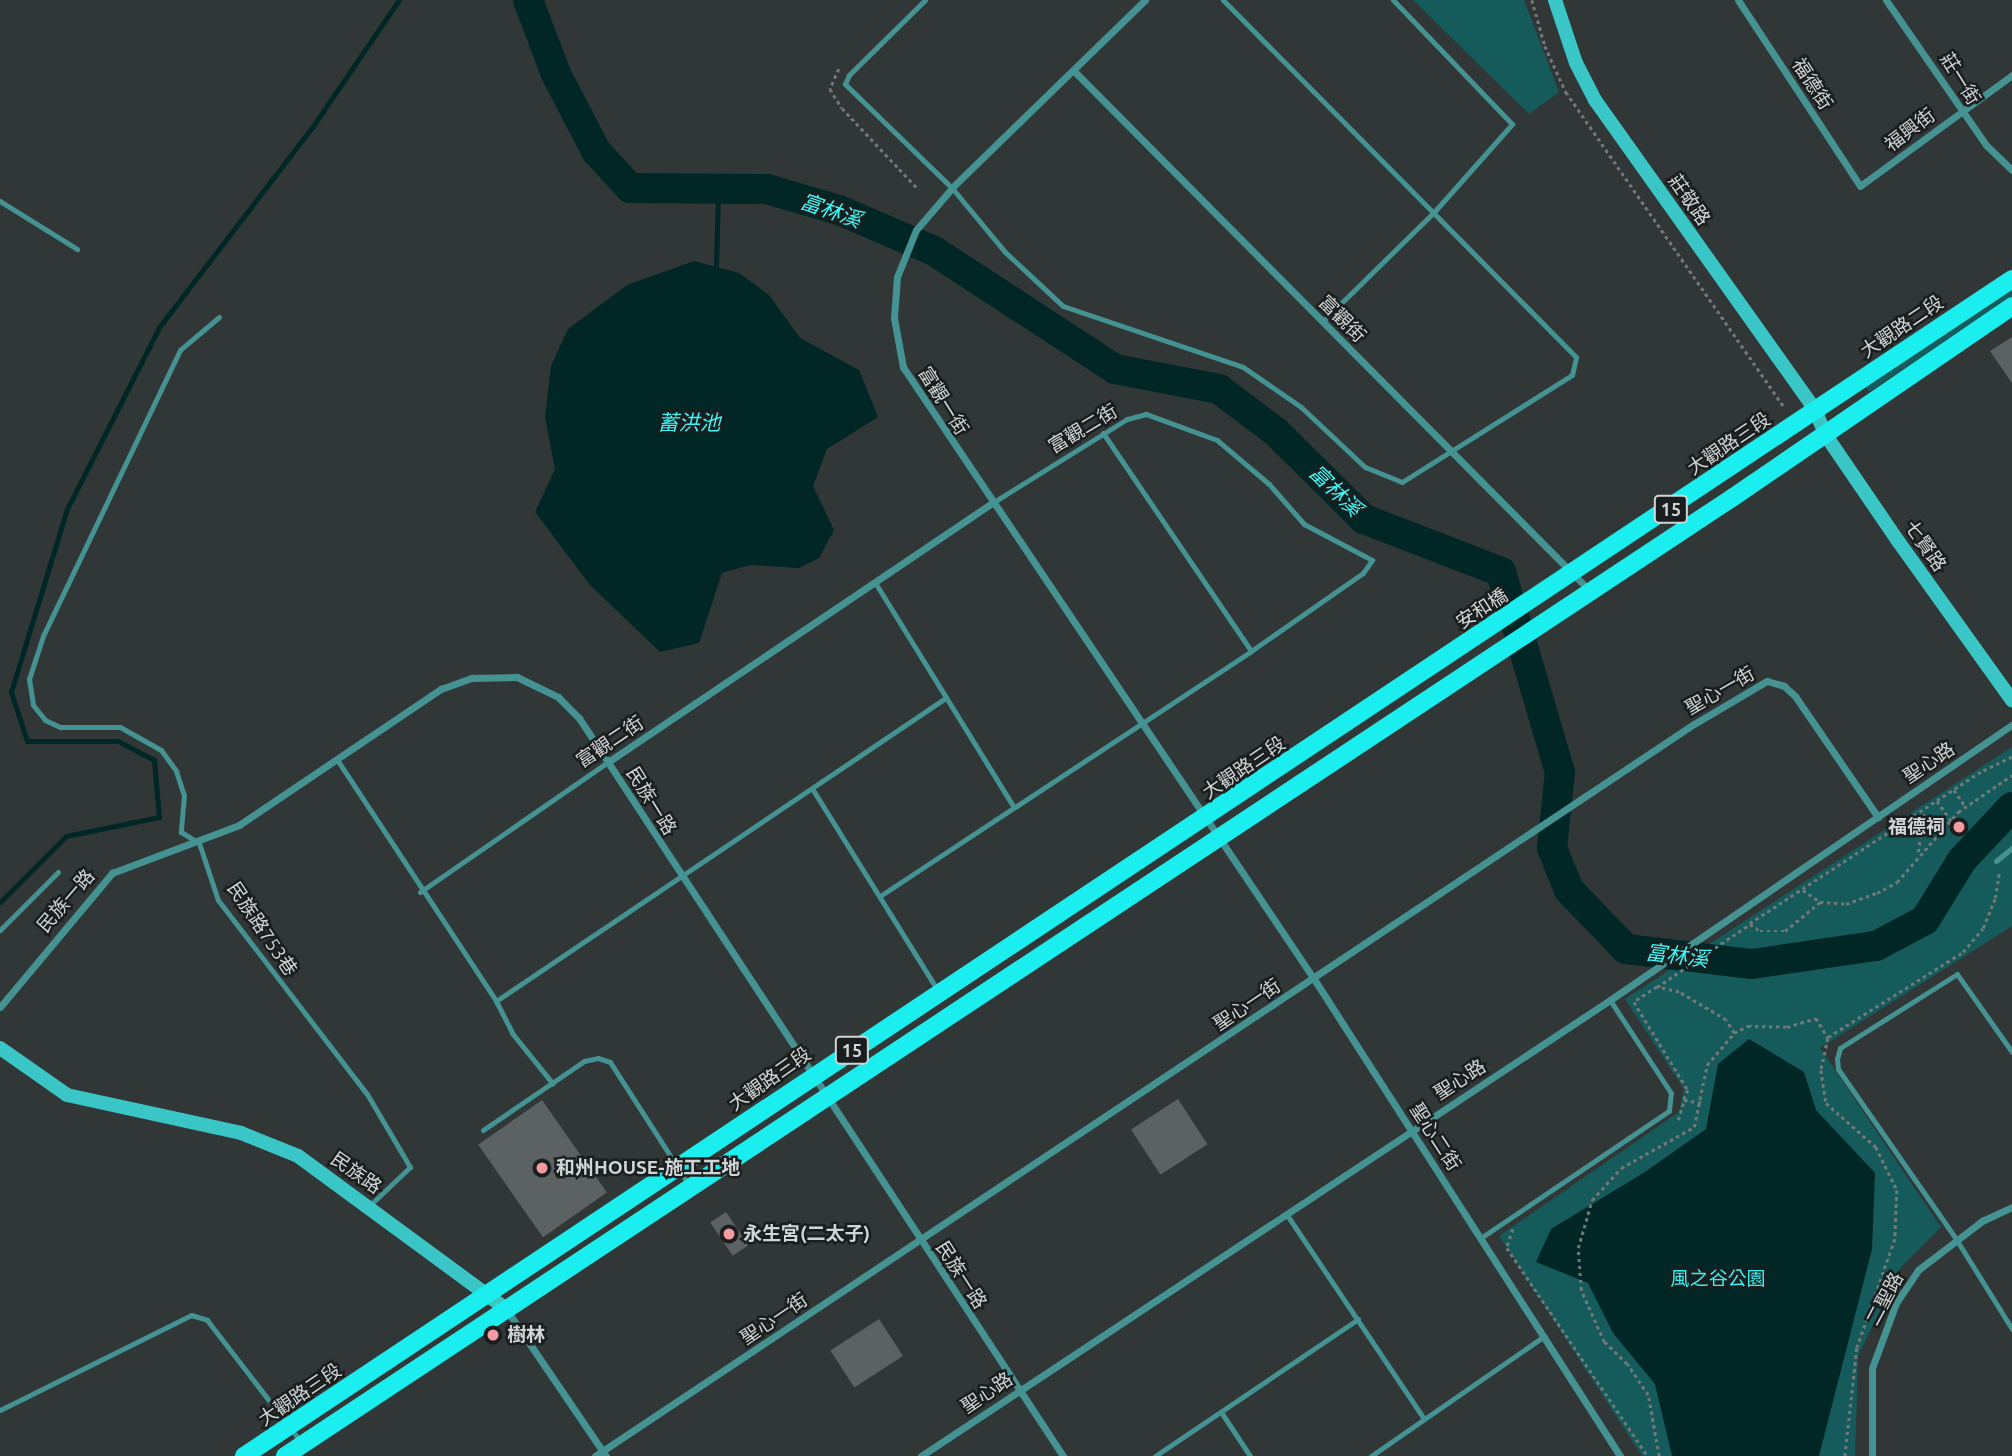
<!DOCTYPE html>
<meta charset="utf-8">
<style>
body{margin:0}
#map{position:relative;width:2012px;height:1456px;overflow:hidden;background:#313737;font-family:Ubuntu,"Noto Sans TC",sans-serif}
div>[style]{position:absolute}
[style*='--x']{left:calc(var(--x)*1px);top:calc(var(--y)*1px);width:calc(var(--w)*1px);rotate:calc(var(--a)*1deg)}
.green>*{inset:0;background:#165b5b}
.water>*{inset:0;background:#002626}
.stream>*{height:5px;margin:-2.5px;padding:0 2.5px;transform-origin:2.5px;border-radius:2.5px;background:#002626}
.river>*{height:30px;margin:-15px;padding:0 15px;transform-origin:15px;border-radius:15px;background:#002626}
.building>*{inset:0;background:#5c6262;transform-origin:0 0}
.path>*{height:2.5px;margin-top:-1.25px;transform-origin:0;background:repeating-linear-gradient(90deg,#727878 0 3.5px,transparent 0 7px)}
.lane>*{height:5px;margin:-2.5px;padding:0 2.5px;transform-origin:2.5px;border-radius:2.5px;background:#459292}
.street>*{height:7px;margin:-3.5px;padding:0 3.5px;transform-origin:3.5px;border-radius:3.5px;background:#459292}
.secondary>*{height:14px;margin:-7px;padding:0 7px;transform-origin:7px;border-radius:7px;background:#3ac6c6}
.primary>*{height:18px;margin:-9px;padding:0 9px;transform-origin:9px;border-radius:9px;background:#1beeef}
.dots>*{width:19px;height:19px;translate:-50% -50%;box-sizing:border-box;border:4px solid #1b1e1e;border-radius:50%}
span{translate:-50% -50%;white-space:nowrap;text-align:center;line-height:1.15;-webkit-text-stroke:5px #1b1e1e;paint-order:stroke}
.shield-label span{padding:2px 5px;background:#1b1e1e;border:2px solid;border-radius:5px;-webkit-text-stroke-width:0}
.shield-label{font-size:18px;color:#d1d5d5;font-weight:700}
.street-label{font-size:19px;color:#d1d5d5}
.poi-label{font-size:19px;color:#d1d5d5;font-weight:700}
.right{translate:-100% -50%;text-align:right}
.left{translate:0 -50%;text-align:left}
.park-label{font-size:19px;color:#36f1f1}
.water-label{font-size:21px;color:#3ff6f6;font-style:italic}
</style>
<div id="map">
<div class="green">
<i style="clip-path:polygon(1413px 0,1524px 0,1559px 92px,1529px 114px)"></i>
<i style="clip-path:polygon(2012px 290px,2012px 298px,1869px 392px,1866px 387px)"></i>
<i style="clip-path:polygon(2012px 747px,2012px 926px,1820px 1048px,1941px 1227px,1901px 1267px,1858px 1356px,1855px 1456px,1642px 1456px,1499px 1236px,1679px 1112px,1684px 1089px,1625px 999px)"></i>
</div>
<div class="water">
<i style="clip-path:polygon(694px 261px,739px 273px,769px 295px,800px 338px,859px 370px,878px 417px,827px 449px,813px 486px,834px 530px,819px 558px,799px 568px,750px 565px,722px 573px,699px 643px,660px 652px,590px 585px,535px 512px,555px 469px,545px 417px,551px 366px,568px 329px,627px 285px)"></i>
<i style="clip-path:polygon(1749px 1039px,1804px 1072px,1816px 1110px,1875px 1173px,1872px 1249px,1819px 1456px,1672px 1456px,1655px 1384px,1613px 1333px,1588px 1283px,1536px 1262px,1551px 1229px,1645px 1172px,1706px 1129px,1718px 1064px)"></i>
</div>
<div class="stream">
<i style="--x:716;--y:267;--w:76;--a:-88.5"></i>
<i style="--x:0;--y:902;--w:93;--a:-45"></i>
<i style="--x:66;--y:836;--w:95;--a:-11.5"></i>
<i style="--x:159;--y:817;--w:57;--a:-95"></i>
<i style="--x:154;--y:760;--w:41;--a:-152.2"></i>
<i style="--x:118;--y:741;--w:91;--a:180"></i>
<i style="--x:27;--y:741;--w:52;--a:-108.1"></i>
<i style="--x:11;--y:692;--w:191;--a:-73"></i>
<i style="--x:67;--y:509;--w:205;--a:-63.1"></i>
<i style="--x:160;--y:326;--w:255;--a:-52.6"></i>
<i style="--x:315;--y:123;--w:149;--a:-55.7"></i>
</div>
<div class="river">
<i style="--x:528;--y:0;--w:79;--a:69.3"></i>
<i style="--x:556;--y:74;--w:87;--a:62.5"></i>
<i style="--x:596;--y:151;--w:50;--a:47.4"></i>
<i style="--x:630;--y:188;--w:137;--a:0.4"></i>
<i style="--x:767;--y:189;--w:75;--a:16.3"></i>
<i style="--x:839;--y:210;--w:103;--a:23.3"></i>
<i style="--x:934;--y:251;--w:216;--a:33.1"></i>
<i style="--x:1115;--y:369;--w:106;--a:10.9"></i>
<i style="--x:1219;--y:389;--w:71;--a:37"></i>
<i style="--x:1276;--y:432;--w:124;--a:44.7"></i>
<i style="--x:1364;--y:519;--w:147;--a:21.1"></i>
<i style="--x:1501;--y:572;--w:209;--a:73.6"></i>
<i style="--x:1560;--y:772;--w:76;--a:96"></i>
<i style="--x:1552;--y:848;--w:45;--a:68"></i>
<i style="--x:1569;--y:890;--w:82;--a:46"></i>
<i style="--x:1626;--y:949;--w:127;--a:6.8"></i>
<i style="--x:1752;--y:964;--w:125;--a:-8.3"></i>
<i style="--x:1876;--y:946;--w:55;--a:-28"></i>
<i style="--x:1925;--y:920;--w:70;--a:-58.3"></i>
<i style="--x:1962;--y:860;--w:73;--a:-46.7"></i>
</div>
<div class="building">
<i style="clip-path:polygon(2012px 337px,2012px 383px,1990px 351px)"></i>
<i style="left:1178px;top:1099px;width:54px;height:56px;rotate:57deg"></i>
<i style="left:542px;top:1100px;width:113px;height:78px;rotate:55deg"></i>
<i style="left:726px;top:1212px;width:40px;height:19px;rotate:56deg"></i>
<i style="left:879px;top:1319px;width:44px;height:58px;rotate:57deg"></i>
</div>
<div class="path">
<i style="--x:1532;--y:0;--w:48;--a:74.2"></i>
<i style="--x:1545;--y:46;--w:51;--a:65.5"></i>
<i style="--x:1566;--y:92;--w:384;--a:55.3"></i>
<i style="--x:839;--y:69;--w:22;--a:114"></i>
<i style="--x:830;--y:89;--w:22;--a:58"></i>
<i style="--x:842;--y:108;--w:112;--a:46.8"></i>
<i style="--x:2012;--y:757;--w:34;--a:154"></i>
<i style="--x:1981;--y:772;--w:277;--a:146.7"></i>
<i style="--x:1750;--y:924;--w:12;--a:35"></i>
<i style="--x:1760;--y:931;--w:25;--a:0"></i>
<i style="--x:1785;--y:931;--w:45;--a:-39.6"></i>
<i style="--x:1820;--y:902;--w:26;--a:4"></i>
<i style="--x:1846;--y:904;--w:33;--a:-20"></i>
<i style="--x:1877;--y:893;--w:23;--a:-29"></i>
<i style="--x:1897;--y:882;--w:93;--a:-48.9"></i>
<i style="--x:1958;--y:812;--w:65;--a:-34.4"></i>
<i style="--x:1954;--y:790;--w:21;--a:55"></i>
<i style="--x:1937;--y:801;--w:24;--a:54"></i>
<i style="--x:1918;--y:852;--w:42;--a:-81.9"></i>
<i style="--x:1803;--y:890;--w:21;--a:35"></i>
<i style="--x:1657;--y:987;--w:27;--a:147"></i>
<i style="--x:1634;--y:1002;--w:103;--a:58.5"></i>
<i style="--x:1688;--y:1090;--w:11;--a:112"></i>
<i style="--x:1684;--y:1100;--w:18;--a:9"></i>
<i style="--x:1734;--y:1033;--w:15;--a:-122"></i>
<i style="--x:1726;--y:1020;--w:55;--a:-149.2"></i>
<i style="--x:1679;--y:992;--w:23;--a:-167"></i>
<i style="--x:1657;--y:987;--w:112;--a:-34.1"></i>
<i style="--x:1828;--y:1037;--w:160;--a:-32.2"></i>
<i style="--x:1963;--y:952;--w:31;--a:-50"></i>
<i style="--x:1983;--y:928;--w:32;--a:-68"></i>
<i style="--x:1995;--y:898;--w:25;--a:-81"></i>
<i style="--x:1678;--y:1120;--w:21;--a:-73"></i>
<i style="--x:1513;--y:1229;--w:20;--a:108"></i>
<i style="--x:1507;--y:1248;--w:251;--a:55.9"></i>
<i style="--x:1659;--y:1456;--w:62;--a:-100.2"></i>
<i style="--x:1648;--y:1395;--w:37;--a:-124"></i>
<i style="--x:1627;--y:1364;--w:32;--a:-136"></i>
<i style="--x:1604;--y:1342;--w:57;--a:-113.9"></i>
<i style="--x:1581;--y:1290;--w:42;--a:-94.1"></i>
<i style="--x:1578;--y:1248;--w:50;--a:-73.7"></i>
<i style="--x:1592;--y:1200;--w:43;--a:-47.8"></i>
<i style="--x:1621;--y:1168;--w:84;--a:-29.3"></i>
<i style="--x:1694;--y:1127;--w:63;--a:-78.2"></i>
<i style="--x:1707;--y:1065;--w:42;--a:-49.8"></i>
<i style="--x:1734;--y:1033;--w:16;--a:-27"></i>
<i style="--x:1748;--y:1026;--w:39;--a:1"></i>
<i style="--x:1787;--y:1027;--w:30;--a:-17"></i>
<i style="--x:1816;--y:1018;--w:23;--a:59"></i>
<i style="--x:1828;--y:1038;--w:33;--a:102"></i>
<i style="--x:1821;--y:1070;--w:33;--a:81"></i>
<i style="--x:1826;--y:1103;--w:67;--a:41.3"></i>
<i style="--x:1876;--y:1147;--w:48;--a:64"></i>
<i style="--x:1897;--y:1190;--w:49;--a:92.3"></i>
<i style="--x:1895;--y:1239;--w:115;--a:109.2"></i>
<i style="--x:1857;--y:1348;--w:109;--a:96.3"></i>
</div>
<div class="lane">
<i style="--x:925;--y:0;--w:107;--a:135.4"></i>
<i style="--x:849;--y:75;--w:10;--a:114"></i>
<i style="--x:845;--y:84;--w:149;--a:44.2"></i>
<i style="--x:952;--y:188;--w:83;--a:50.4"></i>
<i style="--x:1005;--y:252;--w:79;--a:43"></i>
<i style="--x:1063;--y:306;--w:190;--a:18.7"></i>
<i style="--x:1243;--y:367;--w:70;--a:34.6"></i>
<i style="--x:1301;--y:407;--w:88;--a:43.2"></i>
<i style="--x:1365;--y:467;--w:40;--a:22"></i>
<i style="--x:1402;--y:482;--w:201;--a:-32.2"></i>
<i style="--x:1572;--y:375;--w:18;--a:-77"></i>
<i style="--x:1576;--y:357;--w:502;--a:-134.68"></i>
<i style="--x:0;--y:201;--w:91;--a:31.9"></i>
<i style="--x:219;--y:317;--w:51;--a:139.8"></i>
<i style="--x:180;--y:350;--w:317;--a:115.6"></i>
<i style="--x:43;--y:636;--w:45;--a:108"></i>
<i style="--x:29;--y:679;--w:26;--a:81"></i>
<i style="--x:33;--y:705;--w:19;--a:51"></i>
<i style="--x:45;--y:720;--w:17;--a:25"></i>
<i style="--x:60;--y:727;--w:60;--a:0"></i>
<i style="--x:120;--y:727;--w:47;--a:29.3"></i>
<i style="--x:161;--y:750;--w:26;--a:54"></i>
<i style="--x:176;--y:771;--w:25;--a:72"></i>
<i style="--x:184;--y:795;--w:37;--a:95"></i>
<i style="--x:181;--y:832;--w:21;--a:31"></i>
<i style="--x:199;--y:843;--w:60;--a:71.6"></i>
<i style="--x:218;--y:900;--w:245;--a:52.5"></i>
<i style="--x:367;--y:1094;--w:85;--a:59.5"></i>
<i style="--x:410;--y:1167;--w:57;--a:136.4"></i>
<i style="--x:1322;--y:322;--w:157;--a:-44.5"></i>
<i style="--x:1434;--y:212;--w:118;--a:-48.4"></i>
<i style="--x:1512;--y:124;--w:172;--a:-133.8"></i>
<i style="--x:1103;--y:433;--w:263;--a:55.8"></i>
<i style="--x:876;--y:584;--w:261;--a:58.3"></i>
<i style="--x:338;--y:761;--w:287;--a:56.6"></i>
<i style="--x:496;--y:1001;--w:36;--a:63"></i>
<i style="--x:512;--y:1033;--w:65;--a:51.2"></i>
<i style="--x:813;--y:790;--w:234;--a:58.1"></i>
<i style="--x:1996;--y:861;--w:21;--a:-39"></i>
<i style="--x:420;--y:892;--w:229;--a:-34.7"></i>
<i style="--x:880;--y:896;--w:445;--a:-33.4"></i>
<i style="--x:1251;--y:651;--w:136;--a:-34.9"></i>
<i style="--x:1363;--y:573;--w:16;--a:-55"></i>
<i style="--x:1372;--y:560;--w:77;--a:-152.1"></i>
<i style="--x:1304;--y:524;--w:53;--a:-131.2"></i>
<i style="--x:1269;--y:484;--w:68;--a:-139.8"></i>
<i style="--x:1217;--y:440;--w:76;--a:-159.9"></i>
<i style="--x:1146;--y:414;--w:20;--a:165"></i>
<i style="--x:1127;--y:419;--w:159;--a:148.1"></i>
<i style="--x:0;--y:930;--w:82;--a:-45"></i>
<i style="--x:496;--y:1001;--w:540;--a:-33.98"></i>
<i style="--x:2012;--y:1052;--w:95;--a:-125.2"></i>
<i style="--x:1957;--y:974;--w:138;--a:147.7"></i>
<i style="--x:1840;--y:1048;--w:11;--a:105"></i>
<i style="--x:1837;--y:1059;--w:10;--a:84"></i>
<i style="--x:1838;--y:1069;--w:207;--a:55.2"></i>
<i style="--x:1956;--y:1239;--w:106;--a:58.1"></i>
<i style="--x:483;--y:1130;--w:122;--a:-34.3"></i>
<i style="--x:584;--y:1061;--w:14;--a:-12"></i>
<i style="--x:598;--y:1058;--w:13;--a:18"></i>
<i style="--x:610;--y:1062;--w:146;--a:57.3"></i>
<i style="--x:1287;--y:1215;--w:246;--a:56.1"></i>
<i style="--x:1482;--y:1237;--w:225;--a:-34"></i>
<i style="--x:1669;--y:1111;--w:18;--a:-84"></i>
<i style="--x:1671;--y:1093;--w:111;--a:-123.3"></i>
<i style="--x:0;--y:1410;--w:213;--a:-26.4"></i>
<i style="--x:191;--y:1315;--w:17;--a:17"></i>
<i style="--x:207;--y:1320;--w:154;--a:52.4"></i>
<i style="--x:1221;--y:1412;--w:53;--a:56.6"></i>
<i style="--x:1155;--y:1456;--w:245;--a:-34"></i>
<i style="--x:1371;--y:1456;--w:211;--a:-34.7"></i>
</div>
<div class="street">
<i style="--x:1145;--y:0;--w:269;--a:135.8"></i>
<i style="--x:952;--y:188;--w:55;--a:130.6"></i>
<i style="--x:916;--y:230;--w:51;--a:112"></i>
<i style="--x:897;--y:277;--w:41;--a:94.2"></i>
<i style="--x:894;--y:318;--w:50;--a:79.6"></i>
<i style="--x:903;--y:367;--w:737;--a:56.12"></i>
<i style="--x:1314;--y:979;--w:567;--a:57.32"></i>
<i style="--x:1738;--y:0;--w:222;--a:56.7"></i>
<i style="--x:1860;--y:186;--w:188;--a:-36.1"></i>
<i style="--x:1886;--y:0;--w:176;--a:55.4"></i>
<i style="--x:1986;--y:145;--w:36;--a:44"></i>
<i style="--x:1074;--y:71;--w:731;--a:45.22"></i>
<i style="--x:608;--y:762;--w:463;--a:-34"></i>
<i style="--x:0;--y:1007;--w:175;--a:-50.1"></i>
<i style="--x:112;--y:873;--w:136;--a:-20.7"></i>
<i style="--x:239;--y:825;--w:244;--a:-34"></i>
<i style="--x:441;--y:689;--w:33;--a:-20"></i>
<i style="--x:472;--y:678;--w:45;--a:-1.3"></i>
<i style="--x:517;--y:677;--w:46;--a:26"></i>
<i style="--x:558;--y:697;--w:30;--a:45"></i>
<i style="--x:579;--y:718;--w:883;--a:56.74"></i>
<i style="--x:506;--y:1309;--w:178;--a:55.8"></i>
<i style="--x:595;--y:1456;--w:1320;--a:-33.67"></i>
<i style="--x:1694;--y:724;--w:85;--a:-30.5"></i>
<i style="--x:1767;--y:681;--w:18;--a:16"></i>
<i style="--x:1784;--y:686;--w:15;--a:42"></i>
<i style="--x:1795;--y:696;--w:147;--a:55.6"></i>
<i style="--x:921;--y:1456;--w:826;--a:-33.5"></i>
<i style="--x:1610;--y:1000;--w:487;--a:-34.4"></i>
<i style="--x:1872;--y:1456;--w:88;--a:-90"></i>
<i style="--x:1872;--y:1368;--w:69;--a:-69.7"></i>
<i style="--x:1896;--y:1303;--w:40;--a:-56"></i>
<i style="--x:1918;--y:1270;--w:81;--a:-37.4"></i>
<i style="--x:1982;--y:1221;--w:33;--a:-25"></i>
</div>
<div class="secondary">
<i style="--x:1555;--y:0;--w:66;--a:71.6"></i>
<i style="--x:1576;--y:63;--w:42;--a:62.8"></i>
<i style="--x:1595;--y:100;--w:380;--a:54.6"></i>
<i style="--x:1815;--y:410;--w:26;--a:67"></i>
<i style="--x:1825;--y:434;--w:130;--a:55.7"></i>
<i style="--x:1898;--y:541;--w:196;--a:54.4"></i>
<i style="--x:0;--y:1048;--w:82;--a:35"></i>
<i style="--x:67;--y:1095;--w:178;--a:12.3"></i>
<i style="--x:241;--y:1133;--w:61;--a:22"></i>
<i style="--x:298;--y:1156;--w:258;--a:36.3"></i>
</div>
<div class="primary">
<i style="--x:244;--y:1456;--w:2124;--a:-33.65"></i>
<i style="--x:285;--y:1456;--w:1735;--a:-33.51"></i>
<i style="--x:1732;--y:498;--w:340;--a:-34.4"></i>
</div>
<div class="dots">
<i style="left:1959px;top:827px;background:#f49aa1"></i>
<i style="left:542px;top:1168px;background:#f49aa1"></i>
<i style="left:729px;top:1234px;background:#f49aa1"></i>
<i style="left:493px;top:1335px;background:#f49aa1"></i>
</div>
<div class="shield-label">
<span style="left:1671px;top:509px">15</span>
<span style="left:852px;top:1050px">15</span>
</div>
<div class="street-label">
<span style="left:1960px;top:79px;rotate:58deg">莊一街</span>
<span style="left:1812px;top:84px;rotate:57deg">福德街</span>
<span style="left:1910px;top:130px;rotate:-37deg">福興街</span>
<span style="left:1689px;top:200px;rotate:55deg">莊敬路</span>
<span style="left:1342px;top:319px;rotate:45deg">富觀街</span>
<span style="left:1902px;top:327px;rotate:-34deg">大觀路二段</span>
<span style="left:943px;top:401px;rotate:58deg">富觀一街</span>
<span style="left:1083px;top:429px;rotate:-31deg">富觀二街</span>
<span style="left:1729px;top:444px;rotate:-34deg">大觀路三段</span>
<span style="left:1925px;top:546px;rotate:55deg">七賢路</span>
<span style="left:1482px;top:609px;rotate:-33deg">安和橋</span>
<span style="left:1720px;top:691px;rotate:-30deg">聖心一街</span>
<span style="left:610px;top:742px;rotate:-34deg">富觀二街</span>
<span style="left:1929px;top:763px;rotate:-34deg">聖心路</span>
<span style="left:1244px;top:768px;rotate:-34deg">大觀路三段</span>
<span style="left:651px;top:801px;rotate:58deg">民族一路</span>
<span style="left:66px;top:901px;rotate:-49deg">民族一路</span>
<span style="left:262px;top:929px;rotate:56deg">民族路753巷</span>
<span style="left:1247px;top:1005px;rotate:-34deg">聖心一街</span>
<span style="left:770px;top:1079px;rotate:-35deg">大觀路三段</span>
<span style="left:1460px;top:1080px;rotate:-33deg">聖心路</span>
<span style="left:1435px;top:1137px;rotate:57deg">聖心二街</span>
<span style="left:356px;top:1173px;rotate:35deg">民族路</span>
<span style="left:961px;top:1275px;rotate:57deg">民族一路</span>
<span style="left:1885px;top:1299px;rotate:-62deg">二聖路</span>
<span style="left:774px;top:1319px;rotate:-34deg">聖心一街</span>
<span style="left:987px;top:1393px;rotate:-34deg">聖心路</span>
<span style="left:300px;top:1395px;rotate:-34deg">大觀路三段</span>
</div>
<div class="poi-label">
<span class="right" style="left:1945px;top:827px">福德祠</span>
<span class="left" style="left:556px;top:1168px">和州HOUSE-施工工地</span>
<span class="left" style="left:743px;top:1234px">永生宮(二太子)</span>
<span class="left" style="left:507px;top:1335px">樹林</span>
</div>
<div class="park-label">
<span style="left:1718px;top:1279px">風之谷公園</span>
</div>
<div class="water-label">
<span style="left:831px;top:210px;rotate:19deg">富林溪</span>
<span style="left:689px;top:422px">蓄洪池</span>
<span style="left:1336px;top:490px;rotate:44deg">富林溪</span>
<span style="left:1677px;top:955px;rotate:7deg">富林溪</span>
</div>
</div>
